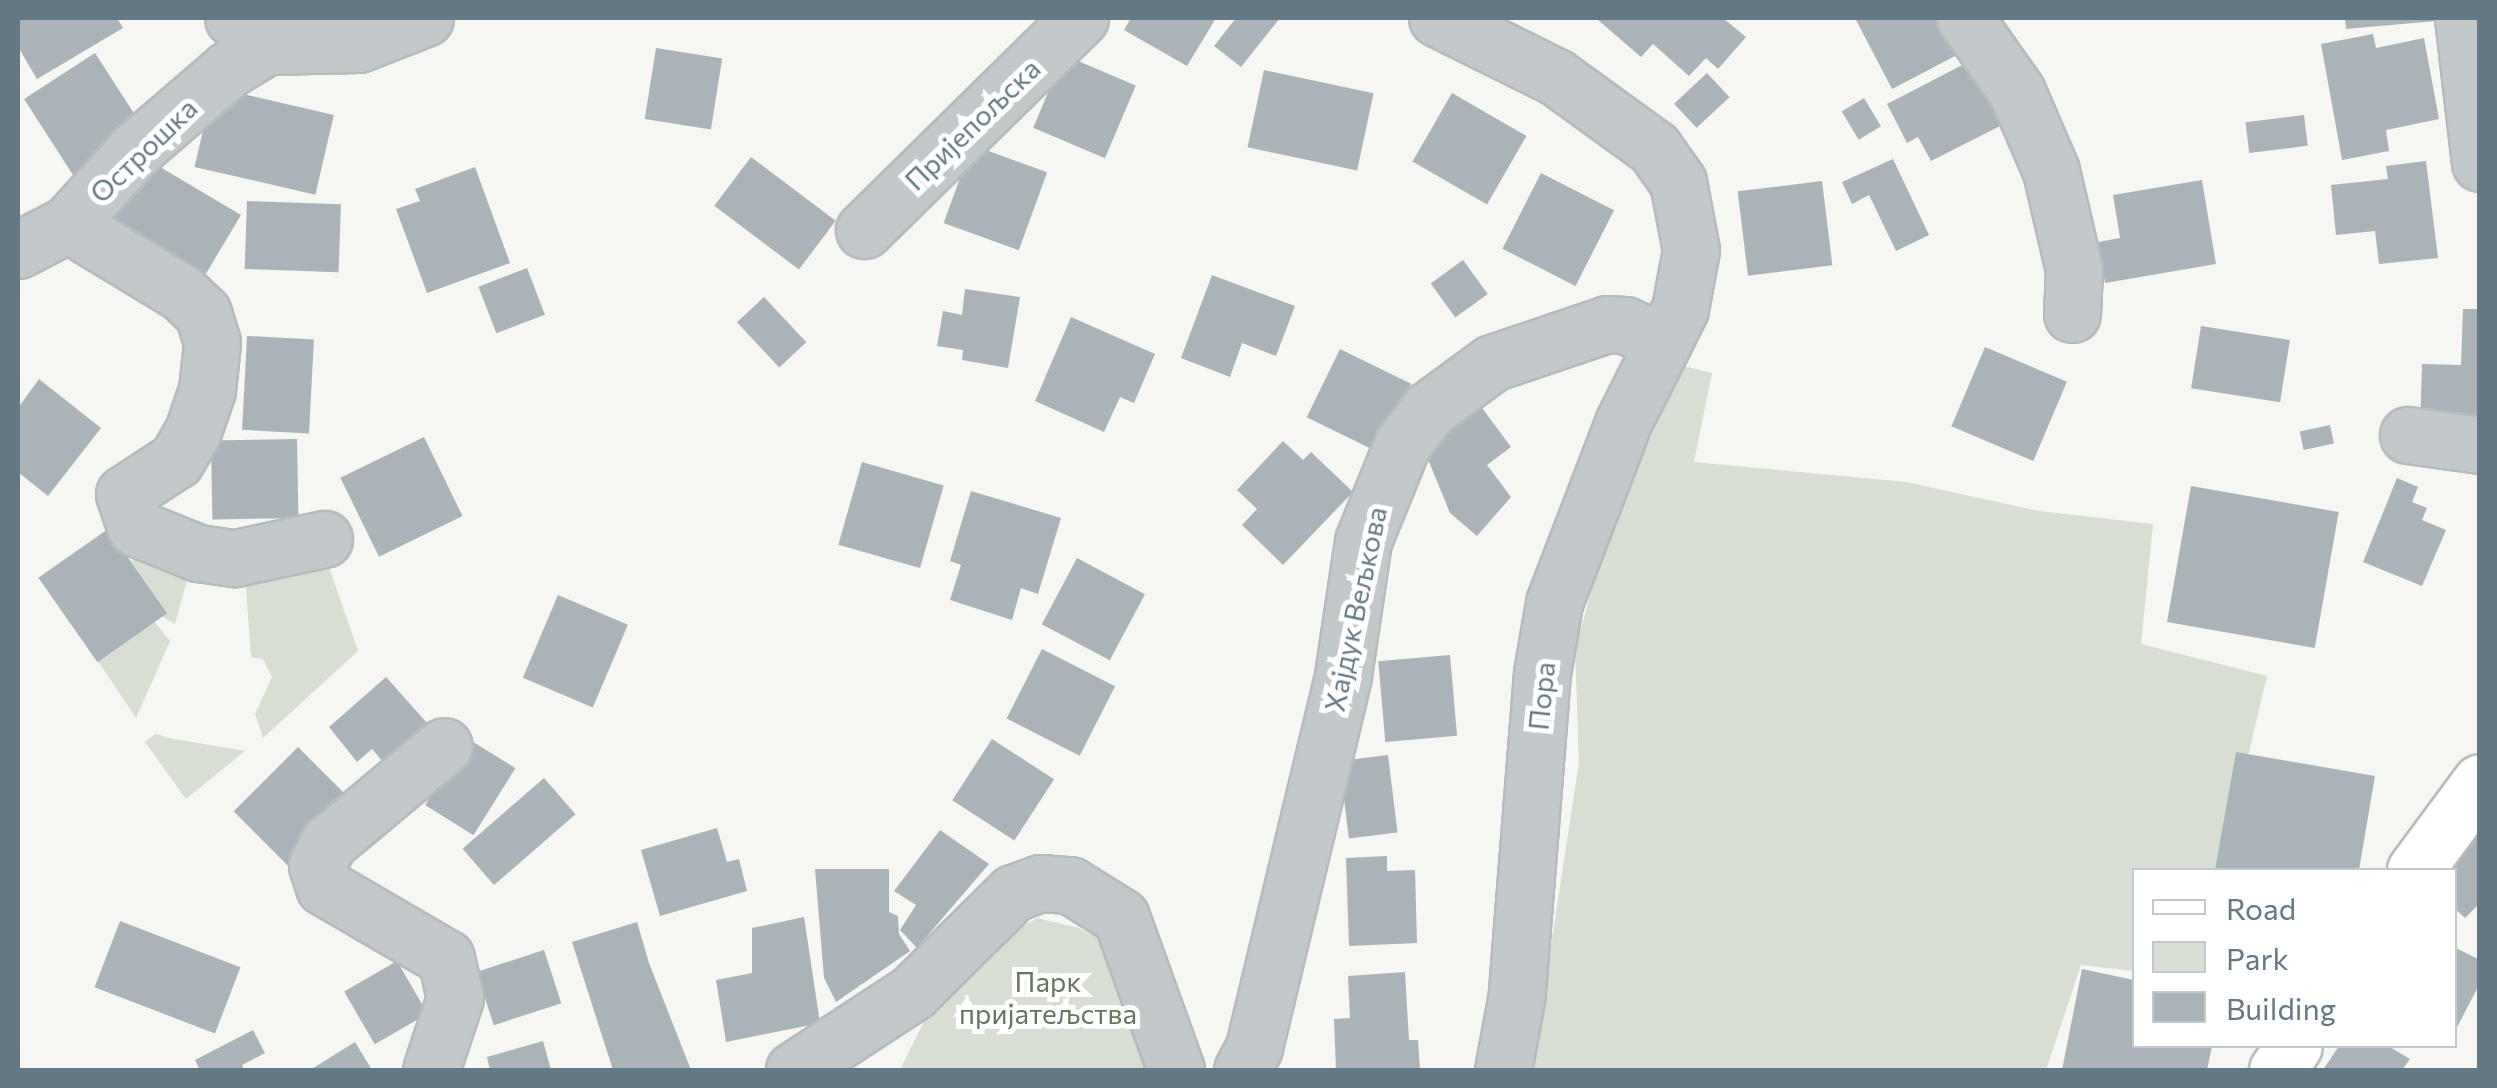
<!DOCTYPE html>
<meta charset="utf-8">
<style>
body{margin:0}
#map{position:relative;width:2497px;height:1088px;overflow:hidden;background:#f6f6f2;font-family:Commissioner,sans-serif}
div>[style]{position:absolute}
[style*='--x']{left:calc(var(--x)*1px);top:calc(var(--y)*1px);width:calc(var(--w)*1px);rotate:calc(var(--a)*1deg)}
.green>*{inset:0;background:#d8ded3}
.building>*{inset:0;background:#aab4b8;transform-origin:0 0}
.roads{filter:drop-shadow(2px 0 #b6bbbe) drop-shadow(-2px 0 #b6bbbe) drop-shadow(0 2px #b6bbbe) drop-shadow(0 -2px #b6bbbe)}
.minor>*{height:55px;margin:-27.5px;padding:0 27.5px;transform-origin:27.5px;border-radius:27.5px;background:#c3c8cb}
.major>*{height:55px;margin:-27.5px;padding:0 27.5px;transform-origin:27.5px;border-radius:27.5px;background:#fff}
span{translate:-50% -50%;white-space:nowrap;text-align:center;line-height:1.15;-webkit-text-stroke:10px #fff;paint-order:stroke}
.street-label{font-size:28px;color:#637986}
.park-label{font-size:28px;color:#66775e}
.frame{position:absolute;inset:0;border:20px solid #637986;pointer-events:none}
.legend{position:absolute;left:2132px;top:868px;width:325px;height:180px;box-sizing:border-box;background:#fff;border:2px solid #c1c9cf;margin:0;padding:12px 18px;list-style:none;font-size:30px;color:#637986}
.legend li{display:flex;align-items:center;gap:20px;height:50px}
.legend b{width:50px;border:2px solid #c1c9cf}
</style>
<div id="map">
<div class="green">
<i style="clip-path:polygon(1684px 366px,1712px 373px,1694px 462px,1906px 482px,2039px 511px,2153px 524px,2141px 644px,2267px 676px,2221px 870px,2134px 870px,2134px 971px,2081px 965px,2046px 1070px,1532px 1070px,1579px 762px,1575px 649px,1610px 526px)"></i>
<i style="clip-path:polygon(325px 555px,358px 651px,263px 738px,255px 714px,272px 677px,263px 659px,251px 657px,245px 573px)"></i>
<i style="clip-path:polygon(144px 556px,171px 563px,187px 580px,175px 624px,161px 616px,166px 612px,131px 561px)"></i>
<i style="clip-path:polygon(154px 621px,170px 641px,136px 718px,98px 661px)"></i>
<i style="clip-path:polygon(155px 734px,174px 739px,245px 751px,186px 799px,145px 742px)"></i>
<i style="clip-path:polygon(1037px 918px,1079px 928px,1112px 946px,1148px 1070px,900px 1070px,936px 997px,970px 957px)"></i>
</div>
<div class="building">
<i style="clip-path:polygon(18px 18px,117px 18px,123px 28px,37px 79px,18px 47px)"></i>
<i style="clip-path:polygon(1131px 18px,1216px 18px,1187px 66px,1124px 30px)"></i>
<i style="clip-path:polygon(1236px 18px,1280px 18px,1241px 67px,1214px 46px)"></i>
<i style="clip-path:polygon(1723px 18px,1746px 37px,1718px 69px,1706px 58px,1689px 76px,1653px 44px,1641px 57px,1598px 20px)"></i>
<i style="clip-path:polygon(1855px 18px,1940px 18px,1959px 54px,1892px 89px)"></i>
<i style="clip-path:polygon(2345px 18px,2435px 18px,2436px 21px,2346px 29px)"></i>
<i style="clip-path:polygon(2373px 34px,2376px 48px,2424px 38px,2439px 119px,2386px 130px,2389px 151px,2342px 160px,2321px 44px)"></i>
<i style="left:656px;top:48px;width:67px;height:72px;rotate:9deg"></i>
<i style="clip-path:polygon(95px 53px,135px 115px,115px 128px,124px 141px,73px 175px,24px 99px)"></i>
<i style="left:1064px;top:55px;width:78px;height:79px;rotate:23deg"></i>
<i style="clip-path:polygon(1970px 61px,2002px 125px,1931px 161px,1918px 137px,1907px 143px,1887px 104px)"></i>
<i style="left:1264px;top:70px;width:112px;height:79px;rotate:12deg"></i>
<i style="left:1707px;top:73px;width:33px;height:45px;rotate:47deg"></i>
<i style="left:213px;top:87px;width:124px;height:82px;rotate:13deg"></i>
<i style="left:1452px;top:93px;width:86px;height:79px;rotate:30deg"></i>
<i style="left:1864px;top:98px;width:33px;height:26px;rotate:59deg"></i>
<i style="left:2304px;top:115px;width:31px;height:59px;rotate:83deg"></i>
<i style="left:972px;top:145px;width:80px;height:83px;rotate:20deg"></i>
<i style="left:751px;top:157px;width:106px;height:61px;rotate:37deg"></i>
<i style="clip-path:polygon(1893px 159px,1929px 235px,1896px 251px,1869px 195px,1852px 204px,1842px 182px)"></i>
<i style="clip-path:polygon(2426px 161px,2438px 258px,2379px 264px,2375px 231px,2336px 235px,2331px 185px,2388px 179px,2386px 166px)"></i>
<i style="clip-path:polygon(155px 164px,241px 215px,198px 287px,98px 227px,125px 181px,140px 189px)"></i>
<i style="clip-path:polygon(475px 167px,510px 263px,427px 293px,396px 209px,420px 201px,415px 189px)"></i>
<i style="left:1541px;top:173px;width:82px;height:85px;rotate:27deg"></i>
<i style="clip-path:polygon(2202px 180px,2216px 264px,2105px 283px,2098px 242px,2120px 238px,2113px 195px)"></i>
<i style="left:1822px;top:181px;width:85px;height:85px;rotate:83deg"></i>
<i style="left:247px;top:201px;width:94px;height:68px;rotate:2deg"></i>
<i style="left:1463px;top:260px;width:42px;height:40px;rotate:54deg"></i>
<i style="left:527px;top:268px;width:50px;height:52px;rotate:69deg"></i>
<i style="clip-path:polygon(1212px 275px,1295px 306px,1276px 356px,1242px 343px,1230px 377px,1181px 358px)"></i>
<i style="clip-path:polygon(965px 289px,1020px 297px,1008px 368px,962px 360px,963px 350px,937px 346px,943px 311px,962px 315px)"></i>
<i style="left:764px;top:297px;width:62px;height:37px;rotate:47deg"></i>
<i style="clip-path:polygon(2463px 309px,2480px 309px,2480px 431px,2420px 429px,2422px 364px,2461px 365px)"></i>
<i style="clip-path:polygon(1071px 317px,1155px 354px,1134px 403px,1120px 397px,1104px 432px,1035px 401px)"></i>
<i style="left:2201px;top:326px;width:90px;height:63px;rotate:9deg"></i>
<i style="left:247px;top:336px;width:67px;height:94px;rotate:3deg"></i>
<i style="left:1985px;top:347px;width:89px;height:86px;rotate:23deg"></i>
<i style="left:1340px;top:349px;width:79px;height:76px;rotate:26deg"></i>
<i style="clip-path:polygon(39px 379px,101px 428px,48px 496px,18px 472px,18px 408px)"></i>
<i style="clip-path:polygon(1474px 397px,1511px 447px,1487px 465px,1511px 497px,1477px 536px,1450px 513px,1425px 452px)"></i>
<i style="left:2330px;top:425px;width:19px;height:31px;rotate:78deg"></i>
<i style="left:424px;top:437px;width:88px;height:93px;rotate:64deg"></i>
<i style="left:297px;top:439px;width:79px;height:86px;rotate:89deg"></i>
<i style="clip-path:polygon(1283px 441px,1303px 460px,1311px 452px,1353px 492px,1283px 565px,1242px 525px,1257px 509px,1237px 490px)"></i>
<i style="left:862px;top:462px;width:85px;height:86px;rotate:16deg"></i>
<i style="clip-path:polygon(2397px 478px,2418px 487px,2412px 502px,2427px 508px,2422px 520px,2446px 530px,2422px 586px,2363px 562px)"></i>
<i style="left:2191px;top:486px;width:150px;height:138px;rotate:10deg"></i>
<i style="clip-path:polygon(971px 491px,1061px 518px,1038px 594px,1021px 588px,1012px 620px,950px 600px,961px 565px,950px 561px)"></i>
<i style="left:108px;top:529px;width:103px;height:85px;rotate:55deg"></i>
<i style="left:1077px;top:558px;width:77px;height:75px;rotate:28deg"></i>
<i style="left:558px;top:595px;width:76px;height:90px;rotate:23deg"></i>
<i style="left:1042px;top:649px;width:82px;height:78px;rotate:27deg"></i>
<i style="left:1450px;top:655px;width:81px;height:72px;rotate:85deg"></i>
<i style="clip-path:polygon(386px 677px,427px 723px,383px 762px,372px 749px,357px 762px,329px 727px)"></i>
<i style="left:467px;top:738px;width:57px;height:79px;rotate:32deg"></i>
<i style="left:992px;top:739px;width:74px;height:73px;rotate:33deg"></i>
<i style="left:298px;top:747px;width:79px;height:91px;rotate:45deg"></i>
<i style="clip-path:polygon(2236px 752px,2375px 776px,2359px 870px,2215px 870px)"></i>
<i style="left:1388px;top:755px;width:78px;height:49px;rotate:83deg"></i>
<i style="left:544px;top:778px;width:48px;height:108px;rotate:49deg"></i>
<i style="clip-path:polygon(717px 828px,727px 862px,739px 859px,747px 891px,660px 916px,641px 850px)"></i>
<i style="clip-path:polygon(940px 830px,989px 864px,917px 948px,900px 930px,916px 905px,894px 891px)"></i>
<i style="clip-path:polygon(2480px 831px,2480px 903px,2465px 918px,2454px 908px,2454px 870px,2443px 870px)"></i>
<i style="clip-path:polygon(1387px 856px,1387px 871px,1415px 870px,1417px 943px,1349px 946px,1346px 858px)"></i>
<i style="clip-path:polygon(815px 869px,889px 869px,889px 912px,898px 916px,899px 934px,910px 951px,836px 1002px,824px 978px)"></i>
<i style="clip-path:polygon(804px 917px,820px 1023px,726px 1042px,716px 980px,752px 973px,752px 928px)"></i>
<i style="left:120px;top:921px;width:129px;height:71px;rotate:21deg"></i>
<i style="clip-path:polygon(637px 922px,649px 963px,691px 1070px,613px 1070px,572px 942px)"></i>
<i style="clip-path:polygon(2454px 947px,2480px 960px,2480px 983px,2454px 1033px)"></i>
<i style="left:544px;top:950px;width:56px;height:71px;rotate:72deg"></i>
<i style="left:397px;top:961px;width:61px;height:61px;rotate:60deg"></i>
<i style="clip-path:polygon(2082px 969px,2134px 980px,2134px 1046px,2212px 1046px,2207px 1070px,2062px 1070px)"></i>
<i style="clip-path:polygon(1405px 972px,1409px 1040px,1418px 1040px,1420px 1070px,1336px 1070px,1334px 1019px,1350px 1018px,1348px 976px)"></i>
<i style="clip-path:polygon(253px 1030px,265px 1053px,242px 1065px,244px 1070px,200px 1070px,195px 1060px)"></i>
<i style="clip-path:polygon(543px 1041px,551px 1070px,490px 1070px,487px 1057px)"></i>
<i style="clip-path:polygon(355px 1042px,372px 1070px,310px 1070px)"></i>
<i style="clip-path:polygon(2339px 1046px,2388px 1046px,2410px 1059px,2402px 1070px,2323px 1070px)"></i>
</div>
<div class="roads">
<div class="minor">
<i style="--x:233;--y:18;--w:44;--a:39.5"></i>
<i style="--x:267;--y:46;--w:91;--a:-1.3"></i>
<i style="--x:358;--y:44;--w:72;--a:-21.2"></i>
<i style="--x:1437;--y:18;--w:133;--a:26.4"></i>
<i style="--x:1556;--y:77;--w:121;--a:35.9"></i>
<i style="--x:1654;--y:148;--w:42;--a:54.8"></i>
<i style="--x:1678;--y:182;--w:69;--a:79.2"></i>
<i style="--x:1691;--y:250;--w:60;--a:100.6"></i>
<i style="--x:1680;--y:309;--w:127;--a:116.6"></i>
<i style="--x:1623;--y:423;--w:193;--a:111"></i>
<i style="--x:1554;--y:603;--w:71;--a:99.7"></i>
<i style="--x:1542;--y:673;--w:322;--a:94.5"></i>
<i style="--x:1517;--y:994;--w:77;--a:100.4"></i>
<i style="--x:1965;--y:18;--w:90;--a:54.9"></i>
<i style="--x:2017;--y:92;--w:86;--a:66.7"></i>
<i style="--x:2051;--y:171;--w:102;--a:76.9"></i>
<i style="--x:2074;--y:270;--w:44;--a:92.6"></i>
<i style="--x:2463;--y:18;--w:146;--a:83.3"></i>
<i style="--x:68;--y:224;--w:133;--a:31.2"></i>
<i style="--x:182;--y:293;--w:29;--a:44"></i>
<i style="--x:203;--y:313;--w:31;--a:73"></i>
<i style="--x:212;--y:343;--w:47;--a:96.1"></i>
<i style="--x:207;--y:390;--w:43;--a:108.9"></i>
<i style="--x:193;--y:431;--w:34;--a:120"></i>
<i style="--x:176;--y:460;--w:62;--a:146.8"></i>
<i style="--x:124;--y:494;--w:36;--a:71"></i>
<i style="--x:136;--y:528;--w:67;--a:22"></i>
<i style="--x:198;--y:553;--w:37;--a:8"></i>
<i style="--x:235;--y:558;--w:91;--a:-12.1"></i>
<i style="--x:864;--y:230;--w:303;--a:-44.5"></i>
<i style="--x:18;--y:250;--w:56;--a:-27.5"></i>
<i style="--x:68;--y:224;--w:101;--a:-47.8"></i>
<i style="--x:136;--y:149;--w:123;--a:-40.7"></i>
<i style="--x:229;--y:69;--w:44;--a:-31.2"></i>
<i style="--x:2408;--y:435;--w:73;--a:7.9"></i>
<i style="--x:431;--y:1070;--w:76;--a:-71.6"></i>
<i style="--x:455;--y:998;--w:41;--a:-102.7"></i>
<i style="--x:446;--y:958;--w:141;--a:-149.8"></i>
<i style="--x:324;--y:887;--w:23;--a:-108"></i>
<i style="--x:317;--y:865;--w:25;--a:-63"></i>
<i style="--x:328;--y:843;--w:151;--a:-39.9"></i>
<i style="--x:794;--y:1070;--w:142;--a:-33.2"></i>
<i style="--x:913;--y:992;--w:141;--a:-44.7"></i>
<i style="--x:1013;--y:893;--w:29;--a:-20"></i>
<i style="--x:1040;--y:883;--w:30;--a:4"></i>
<i style="--x:1070;--y:885;--w:60;--a:32.1"></i>
<i style="--x:1121;--y:917;--w:163;--a:70.2"></i>
<i style="--x:1242;--y:1070;--w:26;--a:-62"></i>
<i style="--x:1254;--y:1047;--w:382;--a:-76.5"></i>
<i style="--x:1343;--y:675;--w:135;--a:-81.5"></i>
<i style="--x:1363;--y:541;--w:104;--a:-67.9"></i>
<i style="--x:1402;--y:445;--w:44;--a:-53.4"></i>
<i style="--x:1428;--y:410;--w:79;--a:-36.3"></i>
<i style="--x:1492;--y:363;--w:121;--a:-18.7"></i>
<i style="--x:1607;--y:324;--w:18;--a:3"></i>
<i style="--x:1625;--y:325;--w:42;--a:24.1"></i>
</div>
<div class="major">
<i style="--x:2415;--y:870;--w:109;--a:-53.5"></i>
<i style="--x:2277;--y:1070;--w:29;--a:-55"></i>
</div>
</div>
<div class="street-label">
<span style="left:972px;top:124px;rotate:-44deg">Пријепољска</span>
<span style="left:143px;top:150px;rotate:-44deg">Острошка</span>
<span style="left:1355px;top:609px;rotate:-78deg">Хајдук Вељкова</span>
<span style="left:1541px;top:696px;rotate:-84deg">Пора</span>
</div>
<div class="park-label">
<span style="left:1048px;top:997px">Парк<br>пријатељства</span>
</div>
<div class="frame"></div>
<ul class="legend">
<li><b style="height:12px;background:#fff"></b>Road</li>
<li><b style="height:28px;background:#d8ded3"></b>Park</li>
<li><b style="height:28px;background:#aab4b8"></b>Building</li>
</ul>
</div>
